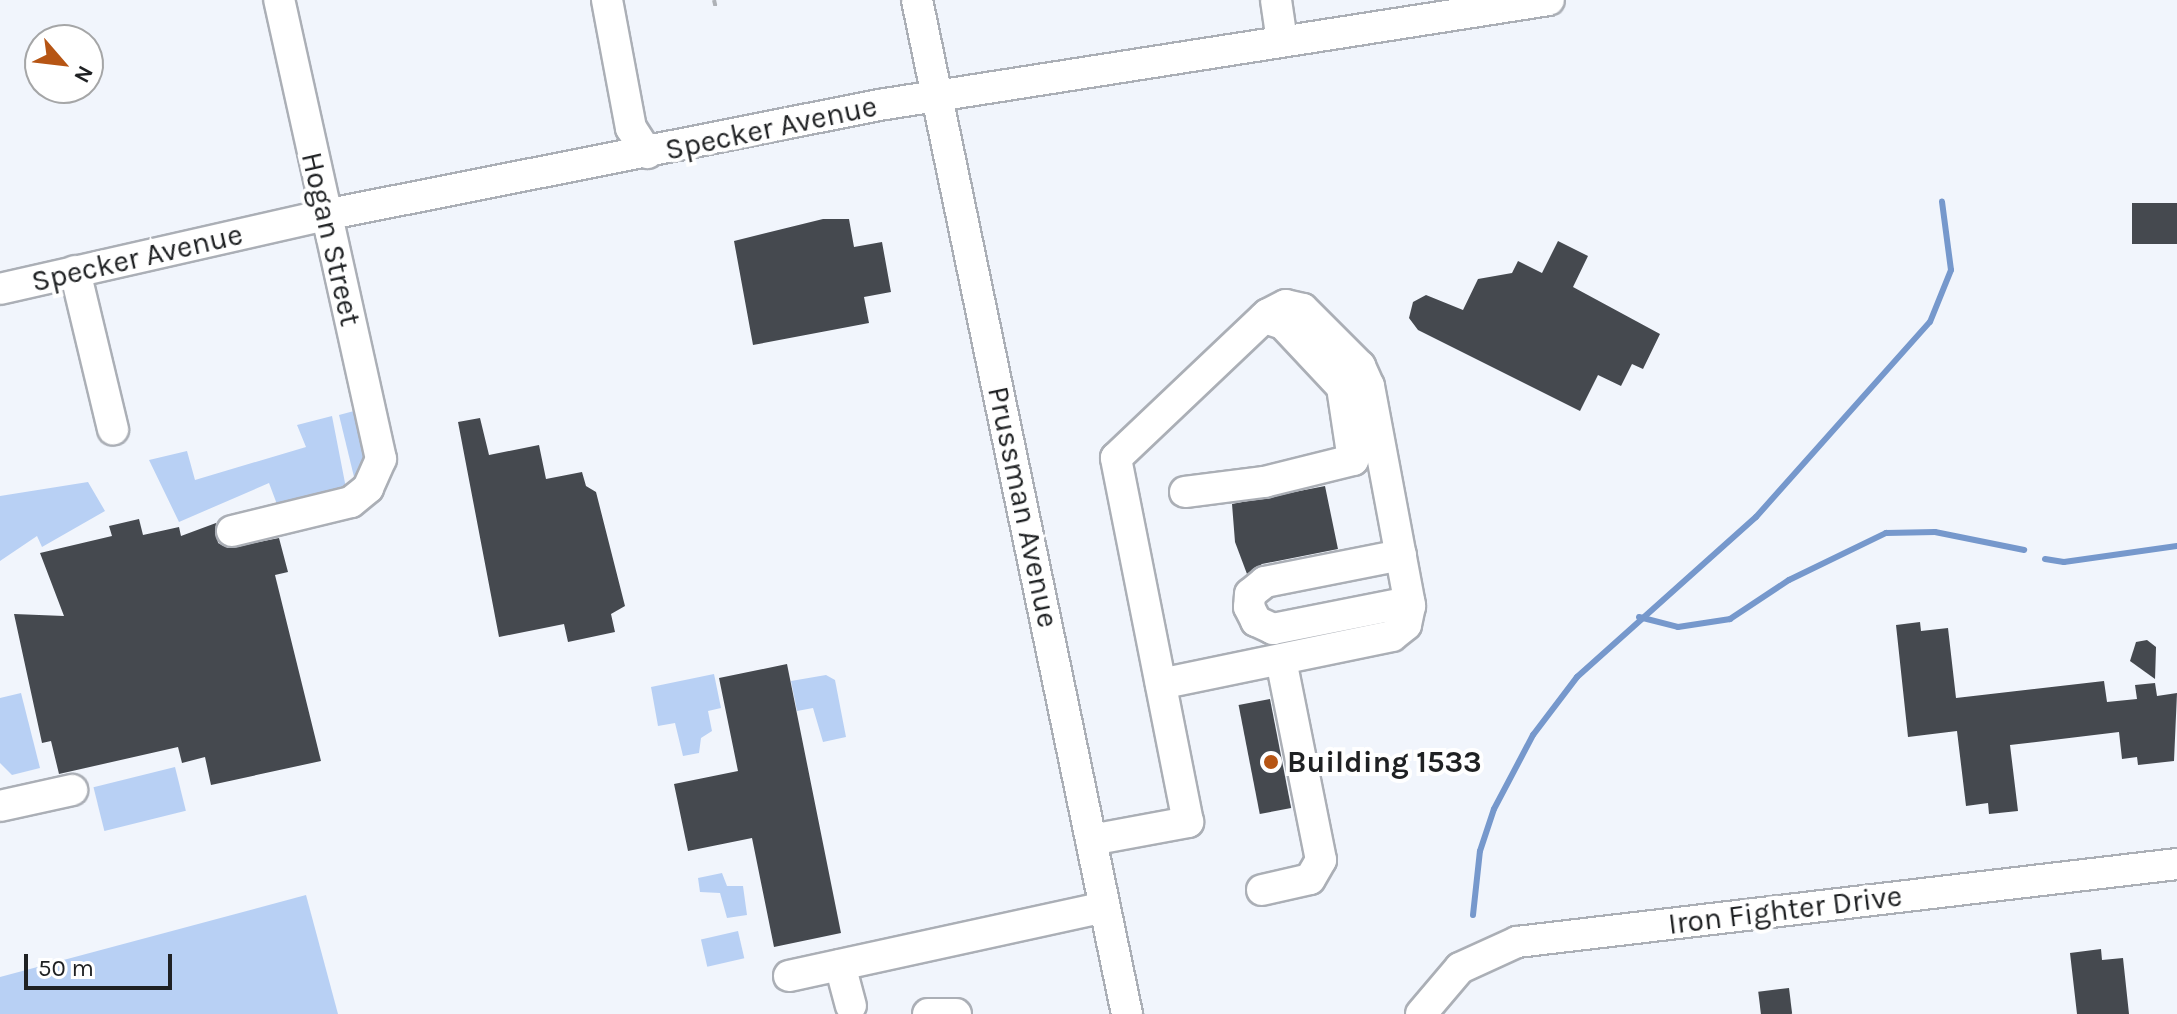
<!DOCTYPE html>
<style>
body{margin:0}
#map{position:relative;width:2177px;height:1014px;overflow:hidden;background:#f1f5fc;font-family:Karla,sans-serif}
div>[style]{position:absolute}
[style*='--x']{left:calc(var(--x)*1px);top:calc(var(--y)*1px);width:calc(var(--w)*1px);rotate:calc(var(--a)*1deg)}
.green>*{inset:0;background:#b8d0f4;transform-origin:0 0}
.stream>*{height:6px;margin:-3px;padding:0 3px;transform-origin:3px;border-radius:3px;background:#7698cc}
.building>*{inset:0;background:#45494f;transform-origin:0 0}
.path>*{height:4px;margin-top:-2px;transform-origin:0;background:repeating-linear-gradient(90deg,#afb2b7 0 6px,transparent 0 10px)}
.roads{filter:drop-shadow(2px 0 #abafb6) drop-shadow(-2px 0 #abafb6) drop-shadow(0 2px #abafb6) drop-shadow(0 -2px #abafb6)}
.minor>*{height:30px;margin:-15px;padding:0 15px;transform-origin:15px;border-radius:15px;background:#fff}
.dots>*{width:22px;height:22px;translate:-50% -50%;box-sizing:border-box;border:4px solid #fff;border-radius:50%}
span{translate:-50% -50%;white-space:nowrap;text-align:center;line-height:1.15;-webkit-text-stroke:8px #fff;paint-order:stroke}
.street-label{font-size:30px;color:#1f2123}
.poi-label{font-size:30px;color:#1f2123;font-weight:700}
.left{translate:0 -50%;text-align:left}
.north{position:absolute;left:24px;top:24px;width:80px;height:80px;box-sizing:border-box;background:#fff;border:2px solid #a5a6a7;border-radius:50%;rotate:118deg;font-size:22px;font-weight:700;line-height:32px;text-align:center;color:#1f2123}
.north::after{content:'';display:block;margin:auto;width:28px;height:36px;background:#b65514;clip-path:polygon(50% 0,100% 100%,50% 72%,0 100%)}
.scale{position:absolute;left:24px;top:954px;width:148px;height:36px;box-sizing:border-box;border:4px solid #1f2123;border-top:0;padding-left:10px;font-size:24px;line-height:28px;white-space:nowrap;color:#1f2123;-webkit-text-stroke:6px #fff;paint-order:stroke}
</style>
<div id="map">
<div class="green">
<i style="clip-path:polygon(354px 411px,364px 459px,355px 481px,339px 415px)"></i>
<i style="clip-path:polygon(332px 416px,346px 488px,278px 507px,269px 483px,179px 522px,149px 460px,187px 451px,195px 480px,306px 447px,297px 425px)"></i>
<i style="clip-path:polygon(88px 482px,105px 511px,42px 547px,37px 536px,0 561px,0 496px)"></i>
<i style="clip-path:polygon(714px 674px,721px 708px,708px 711px,712px 731px,701px 738px,699px 753px,683px 756px,675px 723px,658px 726px,651px 687px)"></i>
<i style="clip-path:polygon(826px 675px,835px 680px,846px 737px,823px 742px,813px 708px,797px 711px,791px 681px)"></i>
<i style="clip-path:polygon(21px 693px,40px 768px,12px 775px,0 763px,0 698px)"></i>
<i style="left:175px;top:767px;width:45px;height:84px;rotate:76deg"></i>
<i style="clip-path:polygon(722px 873px,727px 886px,743px 886px,747px 915px,727px 918px,720px 893px,700px 892px,698px 878px)"></i>
<i style="clip-path:polygon(306px 895px,338px 1014px,0 1014px,0 977px)"></i>
<i style="left:738px;top:931px;width:28px;height:38px;rotate:77deg"></i>
</div>
<div class="stream">
<i style="--x:2045;--y:559;--w:19;--a:9"></i>
<i style="--x:2064;--y:562;--w:114;--a:-8.1"></i>
<i style="--x:1639;--y:617;--w:40;--a:14.4"></i>
<i style="--x:1678;--y:627;--w:53;--a:-8.7"></i>
<i style="--x:1730;--y:619;--w:71;--a:-33.5"></i>
<i style="--x:1789;--y:580;--w:108;--a:-25.9"></i>
<i style="--x:1886;--y:533;--w:49;--a:-1.2"></i>
<i style="--x:1935;--y:532;--w:91;--a:11.4"></i>
<i style="--x:1473;--y:915;--w:64;--a:-83.8"></i>
<i style="--x:1480;--y:851;--w:44;--a:-71.6"></i>
<i style="--x:1494;--y:809;--w:84;--a:-62.2"></i>
<i style="--x:1533;--y:735;--w:73;--a:-52.8"></i>
<i style="--x:1577;--y:677;--w:240;--a:-41.8"></i>
<i style="--x:1756;--y:517;--w:261;--a:-48.3"></i>
<i style="--x:1930;--y:322;--w:56;--a:-68"></i>
<i style="--x:1951;--y:270;--w:69;--a:-97.5"></i>
</div>
<div class="building">
<i style="left:2177px;top:203px;width:41px;height:45px;rotate:90deg"></i>
<i style="clip-path:polygon(823px 219px,849px 219px,854px 247px,882px 242px,891px 292px,864px 297px,869px 323px,753px 345px,734px 241px)"></i>
<i style="clip-path:polygon(1558px 241px,1588px 256px,1573px 287px,1660px 334px,1643px 369px,1632px 364px,1621px 386px,1598px 375px,1580px 411px,1418px 330px,1409px 318px,1413px 302px,1426px 295px,1463px 310px,1478px 279px,1512px 273px,1518px 261px,1542px 273px)"></i>
<i style="clip-path:polygon(480px 418px,489px 455px,539px 445px,546px 479px,582px 472px,586px 486px,596px 492px,625px 606px,611px 614px,615px 632px,568px 642px,564px 624px,499px 637px,458px 422px)"></i>
<i style="clip-path:polygon(1325px 486px,1338px 549px,1262px 564px,1247px 574px,1235px 542px,1232px 504px)"></i>
<i style="clip-path:polygon(139px 519px,143px 535px,179px 527px,181px 536px,216px 523px,218px 543px,228px 548px,279px 538px,288px 572px,275px 575px,321px 761px,211px 785px,205px 757px,182px 763px,178px 747px,59px 774px,51px 741px,42px 743px,14px 614px,64px 616px,40px 553px,112px 536px,109px 526px)"></i>
<i style="clip-path:polygon(1920px 622px,1921px 631px,1948px 628px,1956px 698px,2104px 681px,2107px 702px,2137px 699px,2135px 685px,2155px 683px,2157px 696px,2177px 693px,2174px 761px,2138px 765px,2137px 757px,2122px 759px,2119px 732px,2010px 745px,2018px 811px,1989px 814px,1988px 803px,1966px 806px,1957px 731px,1908px 737px,1896px 625px)"></i>
<i style="clip-path:polygon(2147px 640px,2156px 647px,2155px 679px,2130px 661px,2136px 642px)"></i>
<i style="clip-path:polygon(787px 664px,841px 933px,774px 947px,752px 838px,688px 851px,674px 784px,738px 771px,719px 678px)"></i>
<i style="left:1270px;top:699px;width:111px;height:32px;rotate:79deg"></i>
<i style="clip-path:polygon(2101px 949px,2102px 960px,2123px 958px,2129px 1014px,2077px 1014px,2070px 953px)"></i>
<i style="left:1789px;top:988px;width:26px;height:31px;rotate:83deg"></i>
</div>
<div class="path">
<i style="--x:714;--y:0;--w:9;--a:77"></i>
</div>
<div class="roads">
<div class="minor">
<i style="--x:607;--y:0;--w:130;--a:79.4"></i>
<i style="--x:631;--y:128;--w:30;--a:57"></i>
<i style="--x:917;--y:0;--w:1036;--a:78.3"></i>
<i style="--x:1276;--y:0;--w:41;--a:81.7"></i>
<i style="--x:75;--y:271;--w:163;--a:76.5"></i>
<i style="--x:0;--y:289;--w:333;--a:-12.8"></i>
<i style="--x:325;--y:215;--w:565;--a:-11.23"></i>
<i style="--x:879;--y:105;--w:678;--a:-8.91"></i>
<i style="--x:1185;--y:492;--w:80;--a:-7.2"></i>
<i style="--x:1264;--y:482;--w:92;--a:-13.9"></i>
<i style="--x:1353;--y:460;--w:74;--a:-98.6"></i>
<i style="--x:1342;--y:387;--w:86;--a:-133.1"></i>
<i style="--x:1283;--y:324;--w:20;--a:-162"></i>
<i style="--x:232;--y:531;--w:122;--a:-13.7"></i>
<i style="--x:351;--y:502;--w:22;--a:-39"></i>
<i style="--x:368;--y:488;--w:32;--a:-66"></i>
<i style="--x:381;--y:459;--w:470;--a:-102.5"></i>
<i style="--x:1401;--y:555;--w:139;--a:168.8"></i>
<i style="--x:1265;--y:582;--w:19;--a:141"></i>
<i style="--x:1250;--y:594;--w:13;--a:94"></i>
<i style="--x:1249;--y:607;--w:16;--a:63"></i>
<i style="--x:1256;--y:621;--w:19;--a:25"></i>
<i style="--x:1273;--y:629;--w:139;--a:-11.2"></i>
<i style="--x:0;--y:806;--w:74;--a:-12.5"></i>
<i style="--x:1091;--y:840;--w:99;--a:-10.5"></i>
<i style="--x:1188;--y:822;--w:371;--a:-101.2"></i>
<i style="--x:1116;--y:458;--w:209;--a:-43.5"></i>
<i style="--x:1268;--y:314;--w:20;--a:-27"></i>
<i style="--x:1286;--y:305;--w:17;--a:13"></i>
<i style="--x:1303;--y:309;--w:81;--a:45"></i>
<i style="--x:1360;--y:366;--w:22;--a:66"></i>
<i style="--x:1369;--y:386;--w:224;--a:79.4"></i>
<i style="--x:1410;--y:606;--w:19;--a:102"></i>
<i style="--x:1406;--y:625;--w:18;--a:142"></i>
<i style="--x:1392;--y:636;--w:236;--a:168.3"></i>
<i style="--x:1262;--y:890;--w:49;--a:-12.9"></i>
<i style="--x:1310;--y:879;--w:22;--a:-60"></i>
<i style="--x:1321;--y:860;--w:204;--a:-101.3"></i>
<i style="--x:840;--y:965;--w:42;--a:75"></i>
<i style="--x:789;--y:976;--w:323;--a:-12.3"></i>
<i style="--x:928;--y:1014;--w:28;--a:0"></i>
<i style="--x:1421;--y:1014;--w:60;--a:-49.7"></i>
<i style="--x:1460;--y:968;--w:63;--a:-24.5"></i>
<i style="--x:1517;--y:942;--w:665;--a:-6.74"></i>
</div>
</div>
<div class="dots">
<i style="left:1271px;top:762px;background:#b65514"></i>
</div>
<div class="street-label">
<span style="left:771px;top:128px;rotate:-12deg">Specker Avenue</span>
<span style="left:331px;top:239px;rotate:77deg">Hogan Street</span>
<span style="left:137px;top:258px;rotate:-13deg">Specker Avenue</span>
<span style="left:1023px;top:507px;rotate:78deg">Prussman Avenue</span>
<span style="left:1785px;top:910px;rotate:-7deg">Iron Fighter Drive</span>
</div>
<div class="poi-label">
<span class="left" style="left:1287px;top:762px">Building 1533</span>
</div>
<div class="north">N</div>
<div class="scale">50 m</div>
</div>
